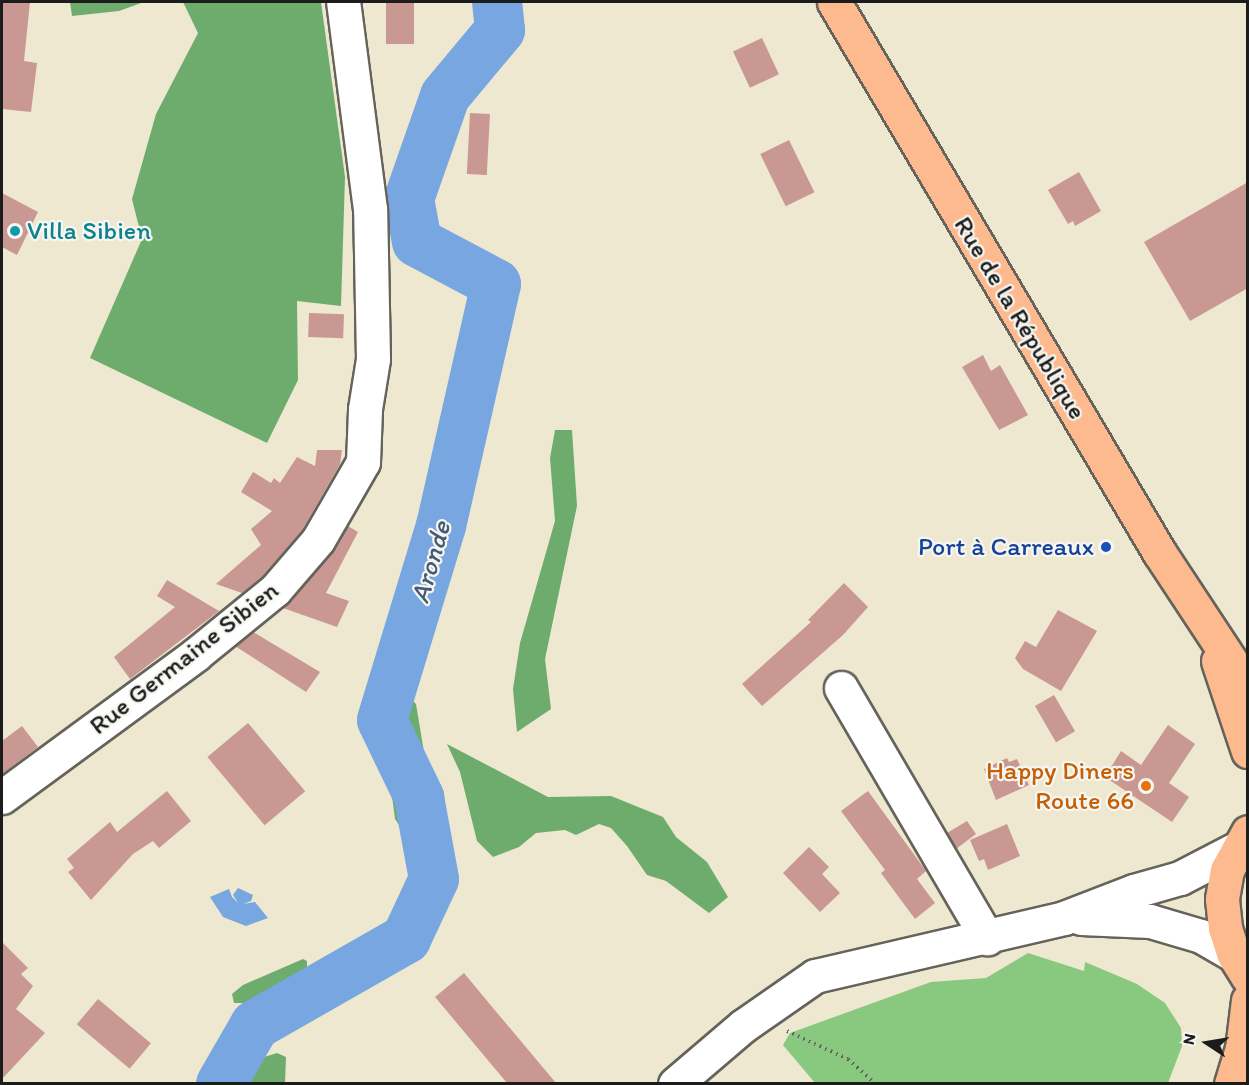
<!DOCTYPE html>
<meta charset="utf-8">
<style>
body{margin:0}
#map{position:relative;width:1249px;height:1085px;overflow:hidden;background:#ede8cf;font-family:Itim,sans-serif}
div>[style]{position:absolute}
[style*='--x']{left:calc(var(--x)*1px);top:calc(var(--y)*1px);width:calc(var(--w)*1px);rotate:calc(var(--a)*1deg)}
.green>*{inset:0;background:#88c87f}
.forest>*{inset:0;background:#6eac6e}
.water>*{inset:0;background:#78a6e1}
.river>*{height:50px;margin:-25px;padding:0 25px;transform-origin:25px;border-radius:25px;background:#78a6e1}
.building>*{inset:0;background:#c99892;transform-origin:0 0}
.path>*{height:4px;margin-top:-2px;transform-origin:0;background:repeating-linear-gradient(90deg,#65635b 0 1.5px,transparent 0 6px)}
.roads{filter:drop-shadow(2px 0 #65635b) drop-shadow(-2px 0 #65635b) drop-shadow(0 2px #65635b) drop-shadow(0 -2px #65635b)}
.minor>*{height:33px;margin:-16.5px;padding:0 16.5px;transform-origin:16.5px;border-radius:16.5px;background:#fff}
.major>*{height:33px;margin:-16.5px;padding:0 16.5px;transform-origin:16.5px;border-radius:16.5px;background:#fcba8e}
.dots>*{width:16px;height:16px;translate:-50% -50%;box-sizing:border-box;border:3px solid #f6f6f2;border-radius:50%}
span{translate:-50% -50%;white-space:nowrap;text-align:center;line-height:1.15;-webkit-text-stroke:4.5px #f6f6f2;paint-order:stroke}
.culture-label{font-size:26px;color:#0d838f}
.left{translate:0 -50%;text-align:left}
.street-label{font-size:26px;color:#1c1c1c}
.transit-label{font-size:26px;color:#164399}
.right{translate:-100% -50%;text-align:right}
.food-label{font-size:26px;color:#c56008}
.water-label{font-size:27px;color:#455a75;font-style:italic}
.frame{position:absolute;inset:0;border:3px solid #1c1c1c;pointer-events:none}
.north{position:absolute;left:1177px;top:1013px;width:60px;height:60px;-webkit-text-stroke:4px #f6f6f2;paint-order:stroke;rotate:282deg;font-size:16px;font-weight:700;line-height:24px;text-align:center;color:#1c1c1c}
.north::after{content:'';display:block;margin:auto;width:21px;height:27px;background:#1c1c1c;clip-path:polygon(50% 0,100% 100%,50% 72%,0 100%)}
</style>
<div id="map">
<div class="green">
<i style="clip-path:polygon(1028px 953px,1084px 971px,1085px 962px,1137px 984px,1165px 1003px,1181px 1028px,1182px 1046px,1168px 1083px,815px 1083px,783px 1045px,790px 1033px,931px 982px,986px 978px)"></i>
</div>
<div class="forest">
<i style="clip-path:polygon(70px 2px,144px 2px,119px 11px,72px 16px)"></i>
<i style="clip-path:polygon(183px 2px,321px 2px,345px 177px,341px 306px,297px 301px,298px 380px,267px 443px,90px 358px,142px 239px,132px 199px,156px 114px,198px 33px)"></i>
<i style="clip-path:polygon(555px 430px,572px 430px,577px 506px,545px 659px,551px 709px,517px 732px,513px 689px,520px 643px,555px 521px,550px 458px)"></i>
<i style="clip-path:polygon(376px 689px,382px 692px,386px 708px,389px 746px,408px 798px,414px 805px,422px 862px,414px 885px,410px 841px,395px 819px,388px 765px,373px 737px,371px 698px)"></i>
<i style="clip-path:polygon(411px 699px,416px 704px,424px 752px,444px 792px,446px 824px,440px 825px,409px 753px,399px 721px,403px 705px)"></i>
<i style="clip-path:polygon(447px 744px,548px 797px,611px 796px,663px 817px,676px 837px,707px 862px,728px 897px,709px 913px,666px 881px,647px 875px,627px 846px,611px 828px,599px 824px,576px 835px,565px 830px,536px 833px,519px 847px,493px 857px,477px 841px,460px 772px)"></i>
<i style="clip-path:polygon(303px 959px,307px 961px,307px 976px,260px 1003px,234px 1003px,232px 994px,243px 985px)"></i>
<i style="clip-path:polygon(338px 971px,354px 978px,346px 987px,321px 1006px,288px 1016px,284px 1000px,306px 984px)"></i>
<i style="clip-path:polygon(277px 1053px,286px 1057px,285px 1083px,231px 1083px,261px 1058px)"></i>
</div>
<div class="water">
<i style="clip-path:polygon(238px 888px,253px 895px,251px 901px,243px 904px,255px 902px,268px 918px,246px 926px,223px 917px,210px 897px,229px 889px,232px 897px,238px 903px,233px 895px)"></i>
</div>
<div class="river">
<i style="--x:221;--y:1084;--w:68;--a:-60"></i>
<i style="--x:255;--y:1025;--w:174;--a:-29.7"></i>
<i style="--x:406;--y:939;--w:66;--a:-65"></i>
<i style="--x:434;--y:879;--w:83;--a:-100.4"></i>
<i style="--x:419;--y:797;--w:85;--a:-115.7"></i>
<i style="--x:382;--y:720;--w:203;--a:-73.1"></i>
<i style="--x:441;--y:526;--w:248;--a:-77.2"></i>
<i style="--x:496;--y:284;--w:89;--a:-152"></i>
<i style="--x:417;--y:242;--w:44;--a:-100.5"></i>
<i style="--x:409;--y:199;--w:109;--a:-70.7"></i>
<i style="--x:445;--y:96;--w:86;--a:-50.2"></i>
<i style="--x:500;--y:30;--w:28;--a:-96"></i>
</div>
<div class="building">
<i style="clip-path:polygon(2px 2px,30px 2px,24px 61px,37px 63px,31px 112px,2px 109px)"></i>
<i style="left:386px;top:2px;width:28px;height:42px"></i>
<i style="left:762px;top:38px;width:40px;height:32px;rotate:65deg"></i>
<i style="left:470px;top:113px;width:20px;height:61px;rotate:3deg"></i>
<i style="left:789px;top:140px;width:58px;height:32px;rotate:64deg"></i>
<i style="clip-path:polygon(1079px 172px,1101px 211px,1075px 226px,1073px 221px,1068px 224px,1048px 190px)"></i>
<i style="clip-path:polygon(1248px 182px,1248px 288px,1190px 321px,1144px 242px)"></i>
<i style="clip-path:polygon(2px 193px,38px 212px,17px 255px,2px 247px)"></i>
<i style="left:309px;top:313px;width:35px;height:24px;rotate:2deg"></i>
<i style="clip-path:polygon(983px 355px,991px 371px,1000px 365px,1028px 415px,999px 430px,962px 367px)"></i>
<i style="clip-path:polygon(317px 450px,342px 450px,340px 464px,303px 529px,262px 577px,242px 593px,216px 584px,261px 545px,251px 529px,272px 511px,241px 492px,253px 472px,271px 483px,274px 478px,280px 483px,297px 457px,315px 466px)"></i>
<i style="clip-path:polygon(348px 526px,358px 532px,326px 593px,349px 601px,337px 627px,283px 608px,332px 552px)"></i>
<i style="clip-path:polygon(167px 580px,219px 611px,130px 679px,114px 657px,175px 607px,157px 596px)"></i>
<i style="clip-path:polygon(844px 583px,868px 607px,843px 635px,762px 706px,742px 684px,811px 622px,808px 620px)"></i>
<i style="clip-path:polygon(1058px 610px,1097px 631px,1061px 691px,1023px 669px,1015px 658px,1025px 641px,1036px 647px)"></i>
<i style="clip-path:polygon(253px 632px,320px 672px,306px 692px,235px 646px)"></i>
<i style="left:1054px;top:695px;width:42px;height:22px;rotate:60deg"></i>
<i style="left:248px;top:723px;width:89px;height:53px;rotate:50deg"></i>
<i style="clip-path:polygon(1168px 725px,1195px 744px,1169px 783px,1189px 797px,1172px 822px,1105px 777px,1121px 751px,1141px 765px)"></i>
<i style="clip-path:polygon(22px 726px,38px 747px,2px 774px,2px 741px)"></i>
<i style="clip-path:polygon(1007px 758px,1009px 762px,1017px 759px,1029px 785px,996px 800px,984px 769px)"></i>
<i style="clip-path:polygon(167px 791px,191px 821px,159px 848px,153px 841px,133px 854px,91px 900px,68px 872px,74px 868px,67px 859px,110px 822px,117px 832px)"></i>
<i style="clip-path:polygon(868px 791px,926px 871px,917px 879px,935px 903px,915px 919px,881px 873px,885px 870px,841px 811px)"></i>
<i style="clip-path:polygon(967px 821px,976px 834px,956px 849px,947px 833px)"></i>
<i style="clip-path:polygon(1007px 824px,1020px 856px,988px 870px,984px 859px,979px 861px,970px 840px)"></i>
<i style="clip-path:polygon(809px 847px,829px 867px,822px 874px,840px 893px,820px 912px,783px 873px)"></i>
<i style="clip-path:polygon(2px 942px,28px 968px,21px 974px,33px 986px,16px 1009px,45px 1033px,2px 1079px)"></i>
<i style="clip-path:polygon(464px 973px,488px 1002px,556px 1083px,507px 1083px,435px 997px)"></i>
<i style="left:98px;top:999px;width:69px;height:33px;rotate:40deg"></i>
</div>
<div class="path">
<i style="--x:787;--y:1031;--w:67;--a:24.7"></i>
<i style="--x:848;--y:1059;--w:38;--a:42"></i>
</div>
<div class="roads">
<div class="minor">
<i style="--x:841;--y:688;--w:290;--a:59.7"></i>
<i style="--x:2;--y:797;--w:240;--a:-36.3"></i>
<i style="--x:195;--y:655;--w:103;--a:-39.1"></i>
<i style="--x:275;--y:590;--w:66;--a:-49.3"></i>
<i style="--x:318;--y:540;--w:90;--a:-60"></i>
<i style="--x:363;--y:462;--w:53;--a:-87.8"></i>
<i style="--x:365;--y:409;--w:51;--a:-80.9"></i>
<i style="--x:373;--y:359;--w:150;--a:-91.1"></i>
<i style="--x:370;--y:209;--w:209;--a:-97.4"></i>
<i style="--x:1081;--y:918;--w:69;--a:2.5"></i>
<i style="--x:1150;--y:921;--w:53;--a:16.4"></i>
<i style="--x:1201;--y:936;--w:38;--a:30"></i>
<i style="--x:675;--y:1084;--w:89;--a:-40.5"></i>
<i style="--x:743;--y:1026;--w:88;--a:-34.8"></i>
<i style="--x:815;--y:976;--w:256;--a:-13.1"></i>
<i style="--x:1064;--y:918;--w:75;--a:-21.1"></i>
<i style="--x:1134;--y:891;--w:48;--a:-15.8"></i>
<i style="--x:1180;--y:878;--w:63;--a:-27.4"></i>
</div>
<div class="major">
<i style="--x:834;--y:2;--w:639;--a:59.42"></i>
<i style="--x:1159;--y:552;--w:162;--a:56.6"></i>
<i style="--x:1218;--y:661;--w:95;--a:71.6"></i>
<i style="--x:1248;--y:832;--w:43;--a:118.9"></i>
<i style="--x:1227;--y:870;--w:29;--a:100"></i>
<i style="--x:1222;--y:899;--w:29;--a:84"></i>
<i style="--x:1225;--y:928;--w:28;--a:72"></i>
<i style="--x:1234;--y:955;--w:26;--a:58"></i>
<i style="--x:1231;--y:1084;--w:37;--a:-73"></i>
<i style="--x:1242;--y:1049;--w:49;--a:-83"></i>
</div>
</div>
<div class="dots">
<i style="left:15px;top:231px;background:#0f9aa8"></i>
<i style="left:1106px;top:547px;background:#1a4fb4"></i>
<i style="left:1146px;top:786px;background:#e8710a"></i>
</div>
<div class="culture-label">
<span class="left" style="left:27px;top:231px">Villa Sibien</span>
</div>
<div class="street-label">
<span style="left:1020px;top:318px;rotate:59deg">Rue de la République</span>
<span style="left:184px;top:658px;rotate:-38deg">Rue Germaine Sibien</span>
</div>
<div class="transit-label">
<span class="right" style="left:1094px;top:547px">Port à Carreaux</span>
</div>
<div class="food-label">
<span class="right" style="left:1134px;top:786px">Happy Diners<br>Route 66</span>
</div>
<div class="water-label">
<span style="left:430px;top:562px;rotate:-74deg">Aronde</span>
</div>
<div class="frame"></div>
<div class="north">N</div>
</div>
